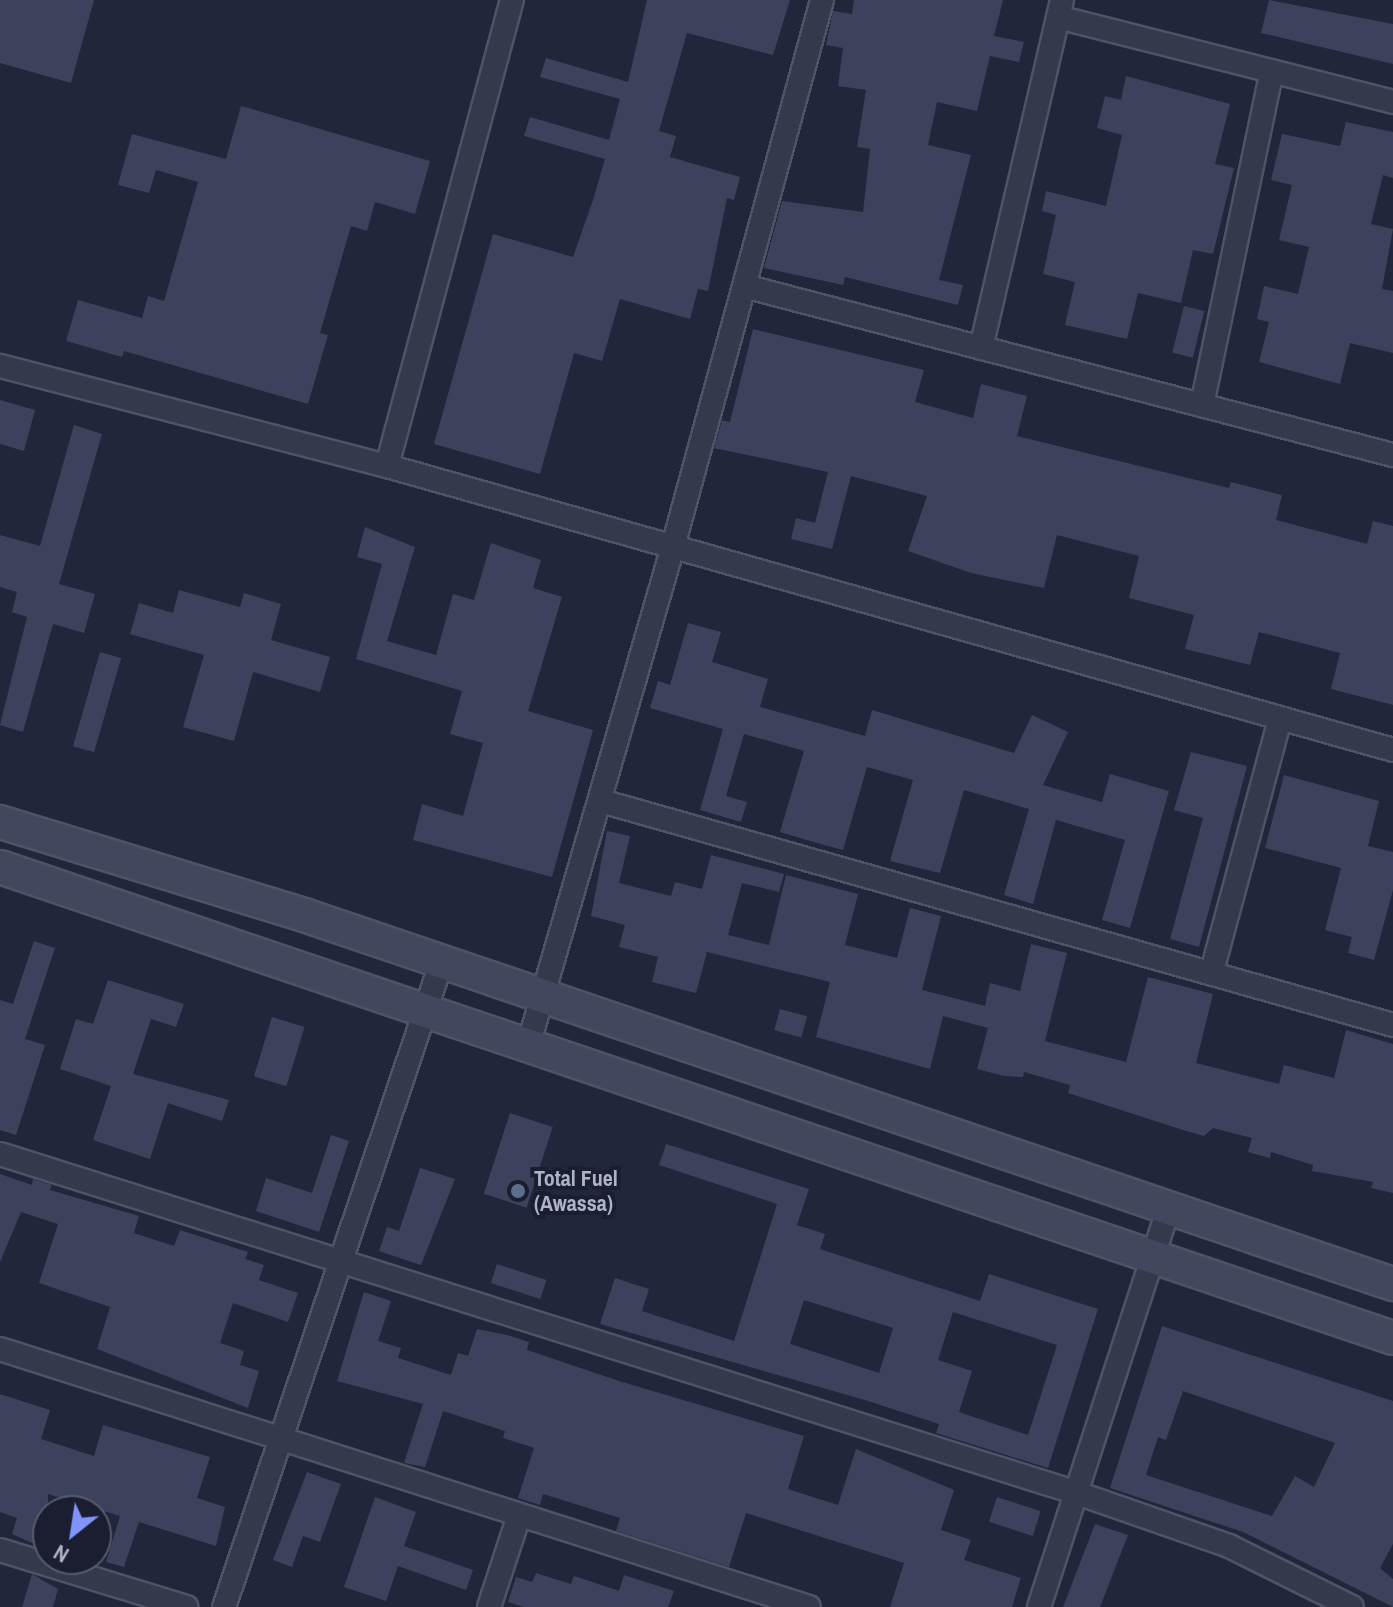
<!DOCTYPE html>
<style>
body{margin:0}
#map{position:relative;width:1393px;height:1607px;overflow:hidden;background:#21263b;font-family:"Archivo Narrow",sans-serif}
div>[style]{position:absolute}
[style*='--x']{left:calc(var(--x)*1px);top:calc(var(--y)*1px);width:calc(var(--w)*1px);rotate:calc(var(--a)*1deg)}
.building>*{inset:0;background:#3c425b;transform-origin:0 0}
.roads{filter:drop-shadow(2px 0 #4f5366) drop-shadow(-2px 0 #4f5366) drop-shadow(0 2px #4f5366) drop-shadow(0 -2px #4f5366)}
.minor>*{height:22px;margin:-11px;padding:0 11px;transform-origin:11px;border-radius:11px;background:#34394b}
.secondary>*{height:32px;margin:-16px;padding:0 16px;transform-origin:16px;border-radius:16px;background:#42475e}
.dots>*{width:22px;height:22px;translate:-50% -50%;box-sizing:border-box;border:4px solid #1a1e30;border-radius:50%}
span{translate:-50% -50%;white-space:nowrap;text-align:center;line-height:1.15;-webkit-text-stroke:8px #1a1e30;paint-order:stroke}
.poi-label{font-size:22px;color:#afb3c7;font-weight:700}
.left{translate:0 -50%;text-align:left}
.north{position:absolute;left:32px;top:1495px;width:80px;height:80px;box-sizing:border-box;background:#1a1e30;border:2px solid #565a6c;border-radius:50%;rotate:210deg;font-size:22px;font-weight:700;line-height:32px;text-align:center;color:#afb3c7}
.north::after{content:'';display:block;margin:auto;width:28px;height:36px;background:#7f95fc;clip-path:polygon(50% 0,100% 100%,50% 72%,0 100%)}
</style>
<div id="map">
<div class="building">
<i style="clip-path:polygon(0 0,94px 0,71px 83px,0 63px)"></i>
<i style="clip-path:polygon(647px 0,790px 0,773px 55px,687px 33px,659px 131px,676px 136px,670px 157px,740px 177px,734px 200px,727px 198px,708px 291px,698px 289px,690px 319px,620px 299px,602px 361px,574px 353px,540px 474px,434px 444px,493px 234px,573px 257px,593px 200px,605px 159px,524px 136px,530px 117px,609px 140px,620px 99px,540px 77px,546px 58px,628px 82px)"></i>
<i style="clip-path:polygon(854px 0,1003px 0,994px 36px,1024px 42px,1019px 62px,990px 56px,977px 111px,937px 102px,928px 145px,971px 155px,939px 280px,963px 285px,958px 305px,845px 277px,843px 285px,764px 268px,782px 201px,863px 212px,870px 149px,857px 147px,866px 90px,838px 86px,843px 48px,826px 45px,833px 11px,852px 14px)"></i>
<i style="clip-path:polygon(1269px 0,1393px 24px,1393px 64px,1261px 33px)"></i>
<i style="clip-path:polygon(1126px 76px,1230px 104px,1215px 164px,1234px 168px,1213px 254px,1193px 250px,1181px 303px,1138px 293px,1127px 339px,1065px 325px,1075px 282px,1043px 274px,1056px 215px,1042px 211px,1046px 191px,1106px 206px,1122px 135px,1097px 128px,1105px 96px,1121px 100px)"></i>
<i style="clip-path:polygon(241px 106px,430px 161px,415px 214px,375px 202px,367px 231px,351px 226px,320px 333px,328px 335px,308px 404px,124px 351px,122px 357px,66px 341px,78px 300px,142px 318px,148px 296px,164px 301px,198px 182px,156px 170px,149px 193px,118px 185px,132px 134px,226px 159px)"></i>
<i style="clip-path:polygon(1346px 122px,1393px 132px,1393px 178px,1383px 175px,1371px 224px,1393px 229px,1382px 289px,1393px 291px,1393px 353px,1350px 343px,1340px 384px,1259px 362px,1269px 322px,1257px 319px,1264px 286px,1298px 294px,1309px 247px,1279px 240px,1292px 185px,1271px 180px,1282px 134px,1340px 146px)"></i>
<i style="left:1184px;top:306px;width:21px;height:48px;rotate:14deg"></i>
<i style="clip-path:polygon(753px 329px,924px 370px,915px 402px,973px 418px,981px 384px,1027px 396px,1017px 436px,1229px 488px,1231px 482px,1282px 495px,1276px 520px,1367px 544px,1373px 521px,1393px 526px,1393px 705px,1331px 689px,1340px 653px,1259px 632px,1250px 665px,1185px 649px,1194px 615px,1129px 598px,1139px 556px,1057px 535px,1044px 588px,971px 573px,908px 551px,927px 496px,851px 476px,832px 549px,791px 539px,796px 518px,815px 523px,828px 472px,714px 448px,722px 420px,730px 422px)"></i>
<i style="clip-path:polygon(0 400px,35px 410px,24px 451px,0 444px)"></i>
<i style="clip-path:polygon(74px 425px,102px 434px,59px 584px,95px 594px,84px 633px,53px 624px,23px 732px,0 725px,27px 617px,12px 612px,17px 592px,0 587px,0 535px,40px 546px)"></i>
<i style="clip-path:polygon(365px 527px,415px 547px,387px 641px,436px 655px,453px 594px,474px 600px,491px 543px,541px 560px,533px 588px,562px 597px,528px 711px,593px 730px,552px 877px,413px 840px,422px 804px,463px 816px,483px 743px,450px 734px,462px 691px,356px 659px,382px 564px,357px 557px)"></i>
<i style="clip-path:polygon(179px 590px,240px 607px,244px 593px,281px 604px,271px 640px,330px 657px,320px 692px,253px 672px,234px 741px,183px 727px,204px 655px,130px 634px,139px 603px,173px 613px)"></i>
<i style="clip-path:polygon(688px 623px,721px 632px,712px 662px,768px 679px,760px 707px,865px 736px,872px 710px,1014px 753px,1032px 715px,1068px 732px,1043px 785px,1102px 802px,1110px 774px,1169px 791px,1130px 928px,1102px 920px,1125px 840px,1056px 820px,1033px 904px,1004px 895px,1029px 809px,964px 790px,940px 873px,890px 861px,913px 780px,867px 767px,843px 850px,810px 841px,780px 832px,804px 751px,744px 734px,726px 796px,747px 802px,741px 822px,700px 810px,723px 729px,650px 708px,658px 681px,670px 685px)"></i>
<i style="left:100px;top:652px;width:22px;height:98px;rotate:16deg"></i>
<i style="clip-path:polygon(1191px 752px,1247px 766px,1199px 947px,1170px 939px,1203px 818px,1174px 810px)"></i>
<i style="clip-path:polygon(1284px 775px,1379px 801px,1368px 846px,1393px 852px,1393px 890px,1374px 960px,1348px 953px,1352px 937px,1325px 930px,1341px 868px,1265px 848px)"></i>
<i style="clip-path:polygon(607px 831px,630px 836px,619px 883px,671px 896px,675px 882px,702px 889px,711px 855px,784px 874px,779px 892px,742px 883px,728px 935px,769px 945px,786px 875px,858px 894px,845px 945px,897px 958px,910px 908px,941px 916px,922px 990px,985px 1006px,990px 983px,1020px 991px,1031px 944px,1067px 953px,1045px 1041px,1126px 1062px,1148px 977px,1213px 994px,1196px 1063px,1279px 1084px,1284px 1065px,1334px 1078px,1346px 1030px,1393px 1044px,1393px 1193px,1371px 1188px,1373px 1182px,1312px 1171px,1313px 1165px,1271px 1152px,1270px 1158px,1248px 1152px,1252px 1138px,1213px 1128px,1204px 1136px,1183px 1130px,1068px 1093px,1070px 1085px,1024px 1072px,1023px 1077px,1004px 1076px,977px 1069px,988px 1028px,943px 1016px,930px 1069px,816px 1037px,830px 982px,707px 952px,696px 993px,652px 982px,658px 957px,619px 947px,625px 925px,591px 916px)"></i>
<i style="clip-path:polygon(34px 941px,55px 948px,25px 1039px,45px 1045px,16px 1135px,0 1130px,0 1000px,13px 1004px)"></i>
<i style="clip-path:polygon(108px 980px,184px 1004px,176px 1027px,151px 1019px,133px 1074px,229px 1100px,222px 1121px,168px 1103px,150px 1159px,93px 1140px,111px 1086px,60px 1069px,76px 1019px,93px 1024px)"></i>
<i style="left:780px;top:1009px;width:28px;height:22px;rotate:15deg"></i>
<i style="left:272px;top:1017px;width:34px;height:62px;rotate:17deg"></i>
<i style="left:510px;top:1113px;width:45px;height:85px;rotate:18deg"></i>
<i style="clip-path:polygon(331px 1135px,349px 1141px,319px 1232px,256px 1211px,266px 1178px,312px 1193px)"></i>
<i style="clip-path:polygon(evenodd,666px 1144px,809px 1189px,797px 1225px,825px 1234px,820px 1249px,980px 1301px,989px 1274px,1098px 1309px,1048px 1468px,936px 1433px,939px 1424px,868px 1401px,600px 1324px,615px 1278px,649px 1289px,642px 1311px,734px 1341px,777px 1204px,659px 1165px,666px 1144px,804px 1300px,893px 1328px,879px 1373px,790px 1344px,804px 1300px,666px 1144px,953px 1312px,1057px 1345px,1028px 1435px,959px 1412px,972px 1371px,938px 1360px,953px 1312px)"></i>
<i style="clip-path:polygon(420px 1168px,455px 1179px,421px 1265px,379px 1251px,387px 1227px,399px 1231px)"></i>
<i style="clip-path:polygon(0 1174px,32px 1185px,33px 1179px,52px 1185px,50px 1190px,139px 1216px,134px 1233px,174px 1246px,180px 1230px,248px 1252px,245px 1259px,264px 1265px,259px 1280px,298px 1293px,288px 1322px,233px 1303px,220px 1343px,244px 1351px,240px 1365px,259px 1371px,248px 1408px,97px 1349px,110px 1307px,39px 1283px,58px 1224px,21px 1212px,0 1262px)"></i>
<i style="left:497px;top:1264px;width:52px;height:20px;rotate:18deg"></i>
<i style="clip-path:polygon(364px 1292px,391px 1301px,378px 1341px,401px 1348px,398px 1358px,451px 1375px,458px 1353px,468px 1356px,477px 1329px,507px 1335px,529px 1342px,527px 1350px,619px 1381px,804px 1436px,788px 1489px,838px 1505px,856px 1449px,954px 1490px,941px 1530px,971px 1540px,964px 1560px,1021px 1578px,1012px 1607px,890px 1607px,904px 1563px,746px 1513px,729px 1567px,616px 1531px,620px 1518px,543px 1494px,540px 1505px,518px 1498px,534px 1448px,503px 1438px,505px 1431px,443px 1411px,425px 1467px,404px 1463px,423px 1404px,337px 1381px)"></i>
<i style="clip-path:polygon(evenodd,1162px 1326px,1393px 1401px,1393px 1544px,1380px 1568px,1393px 1579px,1393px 1607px,1243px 1532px,1110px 1488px,1162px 1326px,1183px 1391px,1335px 1443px,1314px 1487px,1295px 1476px,1272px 1516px,1146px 1475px,1158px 1437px,1166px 1440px,1183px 1391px)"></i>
<i style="clip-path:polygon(0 1394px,50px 1410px,41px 1439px,94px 1456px,103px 1425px,210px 1457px,197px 1498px,225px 1507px,216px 1546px,139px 1522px,124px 1567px,106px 1562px,120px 1516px,48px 1494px,48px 1550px,12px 1534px,17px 1518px,0 1512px)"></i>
<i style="clip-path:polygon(307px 1472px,341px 1484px,320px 1542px,303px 1536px,292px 1567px,273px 1560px)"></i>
<i style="clip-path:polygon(375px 1497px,416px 1512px,404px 1546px,473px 1570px,466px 1590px,398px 1566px,386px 1601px,344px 1587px)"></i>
<i style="left:997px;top:1497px;width:46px;height:26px;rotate:18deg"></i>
<i style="clip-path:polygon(1095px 1524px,1128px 1535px,1100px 1607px,1063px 1607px)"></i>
<i style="clip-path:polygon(536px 1573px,571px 1584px,574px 1576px,619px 1591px,624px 1575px,674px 1591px,668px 1607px,524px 1607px,508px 1602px,516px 1577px,532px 1582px)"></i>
<i style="clip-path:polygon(32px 1574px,58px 1589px,53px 1607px,22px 1607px)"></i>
</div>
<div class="roads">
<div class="minor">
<i style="--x:1058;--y:17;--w:346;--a:14.2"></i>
<i style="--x:744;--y:286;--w:671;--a:14.6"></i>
<i style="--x:981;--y:348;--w:357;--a:-76.9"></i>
<i style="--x:0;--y:366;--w:400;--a:14.5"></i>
<i style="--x:387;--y:466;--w:1045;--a:15.76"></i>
<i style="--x:1202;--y:405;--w:341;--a:-78.2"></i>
<i style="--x:387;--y:466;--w:482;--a:-75"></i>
<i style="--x:601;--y:801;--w:823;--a:15.79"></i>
<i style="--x:1212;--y:971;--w:258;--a:-74.9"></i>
<i style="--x:528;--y:1046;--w:516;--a:-73.81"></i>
<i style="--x:672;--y:550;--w:570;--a:-74.74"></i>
<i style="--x:0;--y:1154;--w:1132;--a:17.47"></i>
<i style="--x:1080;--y:1494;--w:158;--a:19.2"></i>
<i style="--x:1229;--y:1546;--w:137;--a:26.4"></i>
<i style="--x:0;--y:1349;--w:849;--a:17.69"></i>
<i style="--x:0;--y:1550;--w:195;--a:17"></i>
<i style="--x:224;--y:1607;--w:679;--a:-71.35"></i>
<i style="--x:489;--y:1607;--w:96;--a:-71.8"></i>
<i style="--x:1039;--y:1607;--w:418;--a:-72"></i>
</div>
<div class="secondary">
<i style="--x:0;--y:822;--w:318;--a:17"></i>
<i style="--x:304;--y:915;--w:1150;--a:18.72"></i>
<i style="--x:0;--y:867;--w:1470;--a:18.68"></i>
</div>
</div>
<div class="dots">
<i style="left:518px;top:1191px;background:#5c6f8a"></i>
</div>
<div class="poi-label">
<span class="left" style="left:534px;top:1191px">Total Fuel<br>(Awassa)</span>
</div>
<div class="north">N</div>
</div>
